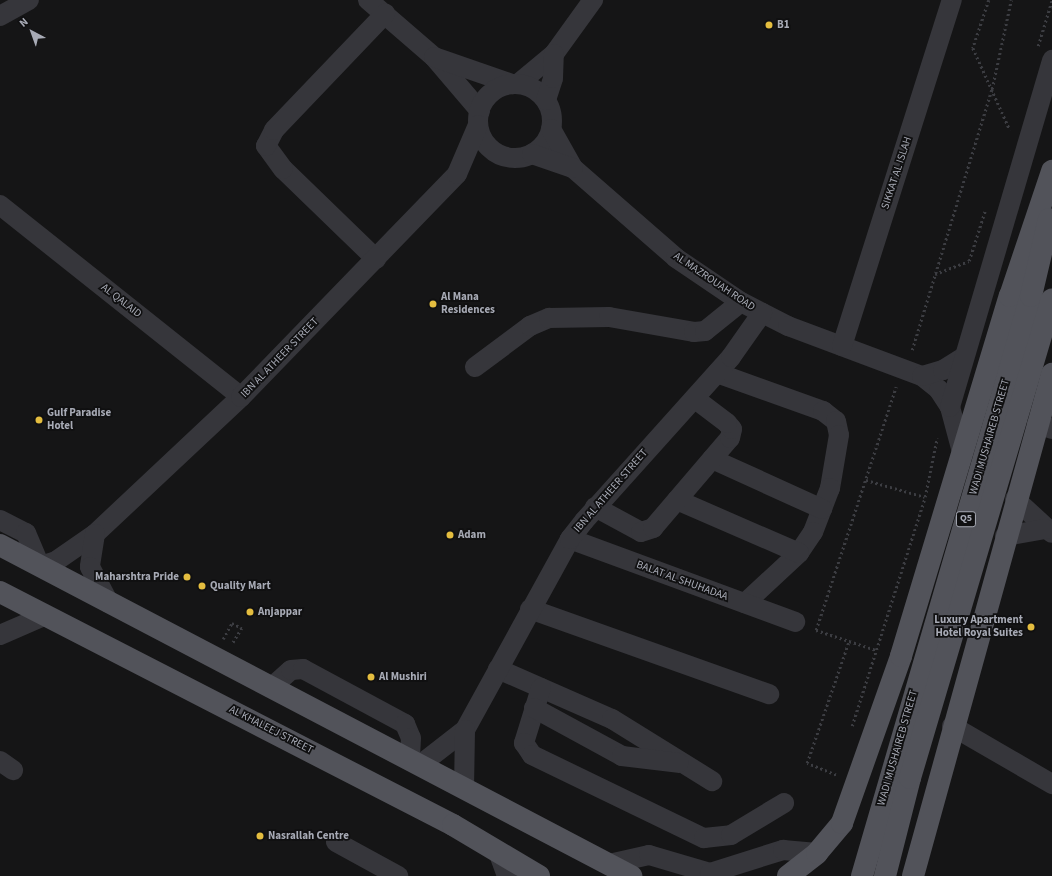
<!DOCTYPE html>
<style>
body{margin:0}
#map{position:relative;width:1052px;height:876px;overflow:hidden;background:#151516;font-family:"Source Sans 3",sans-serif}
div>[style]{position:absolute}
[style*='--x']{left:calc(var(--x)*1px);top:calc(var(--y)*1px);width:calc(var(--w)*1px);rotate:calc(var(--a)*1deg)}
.path>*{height:2.5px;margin-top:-1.25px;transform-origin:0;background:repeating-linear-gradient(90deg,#3c3d42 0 2px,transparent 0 5px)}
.minor>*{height:20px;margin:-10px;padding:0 10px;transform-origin:10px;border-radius:10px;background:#36363b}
.minor>.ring{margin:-10px;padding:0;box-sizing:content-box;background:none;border:20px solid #36363b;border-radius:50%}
.major>*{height:22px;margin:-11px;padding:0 11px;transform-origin:11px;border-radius:11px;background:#52535a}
.dots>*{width:11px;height:11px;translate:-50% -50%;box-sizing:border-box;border:2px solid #101011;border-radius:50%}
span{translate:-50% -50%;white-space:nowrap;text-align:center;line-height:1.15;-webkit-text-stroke:3.5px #101011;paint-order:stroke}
.shield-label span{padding:1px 3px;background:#101011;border:1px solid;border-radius:3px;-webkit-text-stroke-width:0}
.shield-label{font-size:10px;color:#a7aab5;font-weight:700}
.poi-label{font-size:11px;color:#a7aab5;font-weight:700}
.left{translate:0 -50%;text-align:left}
.right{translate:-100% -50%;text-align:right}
.street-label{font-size:11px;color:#a7aab5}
.north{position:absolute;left:12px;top:12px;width:40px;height:40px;-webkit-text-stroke:3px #101011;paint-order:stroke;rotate:319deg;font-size:11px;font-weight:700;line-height:16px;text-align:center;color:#a7aab5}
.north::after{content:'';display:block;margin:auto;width:14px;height:18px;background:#a7aab5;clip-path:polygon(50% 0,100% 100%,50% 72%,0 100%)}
</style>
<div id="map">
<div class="path">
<i style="--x:989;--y:0;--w:51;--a:108.4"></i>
<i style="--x:973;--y:48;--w:90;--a:65.7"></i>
<i style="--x:1038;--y:46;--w:48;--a:-73.1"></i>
<i style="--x:935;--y:274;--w:36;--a:-21"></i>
<i style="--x:969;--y:261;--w:52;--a:-72.3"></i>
<i style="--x:912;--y:350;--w:273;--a:-73"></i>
<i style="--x:992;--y:89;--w:91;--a:-77.9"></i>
<i style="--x:866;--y:480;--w:61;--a:16.1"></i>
<i style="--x:816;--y:630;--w:256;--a:-71.8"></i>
<i style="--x:816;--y:630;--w:63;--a:18.4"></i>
<i style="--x:223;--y:639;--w:18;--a:-61"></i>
<i style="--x:232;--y:623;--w:11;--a:27"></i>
<i style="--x:242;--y:628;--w:17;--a:121"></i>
<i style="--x:852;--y:726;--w:240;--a:-72.3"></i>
<i style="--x:925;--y:497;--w:60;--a:-78.5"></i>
<i style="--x:836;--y:775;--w:31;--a:-158"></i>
<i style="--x:807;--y:763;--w:129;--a:-71"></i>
</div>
<div class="minor">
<i style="--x:368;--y:0;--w:87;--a:40.8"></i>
<i style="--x:434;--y:57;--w:71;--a:49.6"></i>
<i style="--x:0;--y:16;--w:33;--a:-29"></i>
<i style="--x:434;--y:57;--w:83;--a:19.1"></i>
<i style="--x:518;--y:84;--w:47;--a:-39.8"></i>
<i style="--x:554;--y:54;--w:67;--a:-54.2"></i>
<i class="ring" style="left:478px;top:84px;width:54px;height:54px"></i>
<i style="--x:546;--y:100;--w:23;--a:-72"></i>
<i style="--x:553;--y:78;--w:24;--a:-88"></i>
<i style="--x:551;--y:129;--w:45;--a:60.6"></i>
<i style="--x:573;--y:168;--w:137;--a:41.1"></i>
<i style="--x:676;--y:258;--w:78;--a:34.1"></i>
<i style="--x:741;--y:302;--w:53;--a:27.1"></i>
<i style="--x:788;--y:326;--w:143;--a:20.5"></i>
<i style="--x:922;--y:376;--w:22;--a:39"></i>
<i style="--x:939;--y:390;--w:20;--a:57"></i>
<i style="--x:532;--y:154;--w:43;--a:18.9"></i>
<i style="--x:0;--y:205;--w:308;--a:38.5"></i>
<i style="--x:376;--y:259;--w:129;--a:-135.9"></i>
<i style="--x:283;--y:169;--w:29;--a:-126"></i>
<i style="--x:266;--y:146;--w:18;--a:-63"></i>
<i style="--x:274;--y:130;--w:161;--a:-46.3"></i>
<i style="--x:842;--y:346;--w:363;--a:-72.4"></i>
<i style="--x:475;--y:367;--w:69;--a:-36.7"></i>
<i style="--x:530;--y:326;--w:21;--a:-23"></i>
<i style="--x:549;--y:318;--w:60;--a:-1"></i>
<i style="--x:609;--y:317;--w:86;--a:10"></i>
<i style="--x:694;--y:332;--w:11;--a:-5"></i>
<i style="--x:705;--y:331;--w:46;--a:-38.9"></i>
<i style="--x:717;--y:373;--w:113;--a:19.7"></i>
<i style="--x:823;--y:411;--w:16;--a:38"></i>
<i style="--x:836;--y:421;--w:14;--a:78"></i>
<i style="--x:839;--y:435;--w:54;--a:99.6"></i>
<i style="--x:830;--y:488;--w:47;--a:111.1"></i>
<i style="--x:813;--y:532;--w:25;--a:124"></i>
<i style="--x:799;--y:553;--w:74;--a:137.2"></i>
<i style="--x:922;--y:376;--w:22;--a:-16"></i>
<i style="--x:943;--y:370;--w:25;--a:-32"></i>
<i style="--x:1037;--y:424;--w:16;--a:18"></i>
<i style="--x:962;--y:452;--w:47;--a:-104.9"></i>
<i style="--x:950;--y:407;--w:362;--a:-73.6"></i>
<i style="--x:712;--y:459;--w:121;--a:24.4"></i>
<i style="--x:1015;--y:499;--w:50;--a:42.6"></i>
<i style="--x:677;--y:500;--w:133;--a:23.5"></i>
<i style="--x:595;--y:507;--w:52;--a:28.5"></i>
<i style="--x:641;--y:532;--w:13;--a:-18"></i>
<i style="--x:653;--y:528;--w:118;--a:-49.5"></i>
<i style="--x:730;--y:438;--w:9;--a:-77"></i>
<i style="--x:732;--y:429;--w:8;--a:-130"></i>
<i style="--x:727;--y:423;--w:41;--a:-142.9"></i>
<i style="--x:0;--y:520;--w:29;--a:27"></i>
<i style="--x:26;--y:533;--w:36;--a:67"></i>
<i style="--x:40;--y:566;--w:17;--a:-17"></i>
<i style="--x:56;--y:561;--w:47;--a:-34.7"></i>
<i style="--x:95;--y:534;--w:200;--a:-43.2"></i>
<i style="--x:241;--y:397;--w:310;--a:-45.9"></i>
<i style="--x:457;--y:174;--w:53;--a:-66.8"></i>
<i style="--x:95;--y:534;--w:33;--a:99"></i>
<i style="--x:90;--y:567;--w:41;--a:62.2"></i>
<i style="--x:1005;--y:536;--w:41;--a:-9.9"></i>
<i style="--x:570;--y:539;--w:240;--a:20.2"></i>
<i style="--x:530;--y:609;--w:254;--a:19.6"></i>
<i style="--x:0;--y:635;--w:50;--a:-23.5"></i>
<i style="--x:498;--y:669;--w:124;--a:23.7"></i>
<i style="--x:612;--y:719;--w:118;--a:31.8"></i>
<i style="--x:272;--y:687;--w:25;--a:-42"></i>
<i style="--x:291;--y:670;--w:12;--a:-5"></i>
<i style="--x:303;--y:669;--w:116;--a:28.3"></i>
<i style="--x:405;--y:724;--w:15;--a:67"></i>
<i style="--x:411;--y:738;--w:21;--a:93"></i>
<i style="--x:541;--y:688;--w:58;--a:107.2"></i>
<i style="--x:524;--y:743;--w:14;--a:56"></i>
<i style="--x:532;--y:755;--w:191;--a:25.8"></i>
<i style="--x:704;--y:838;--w:27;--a:-6"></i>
<i style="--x:731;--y:835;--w:62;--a:-31.1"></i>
<i style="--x:534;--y:708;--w:100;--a:28.6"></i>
<i style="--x:622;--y:756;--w:57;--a:7"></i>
<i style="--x:952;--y:726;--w:116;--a:30.1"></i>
<i style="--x:0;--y:761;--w:16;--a:35"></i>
<i style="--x:420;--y:765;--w:57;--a:-37.9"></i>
<i style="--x:465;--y:730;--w:218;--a:-61.2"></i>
<i style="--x:570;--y:539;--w:23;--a:-52"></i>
<i style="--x:584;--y:521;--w:220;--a:-48.1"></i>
<i style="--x:731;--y:357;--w:54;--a:-54.8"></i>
<i style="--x:464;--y:788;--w:58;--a:-89"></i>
<i style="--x:336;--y:842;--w:71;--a:28.7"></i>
<i style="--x:499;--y:854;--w:23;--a:70"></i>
<i style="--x:609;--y:864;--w:41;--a:-12.7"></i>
<i style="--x:649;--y:855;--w:64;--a:16.4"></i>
<i style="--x:710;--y:873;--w:77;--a:-17.5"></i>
<i style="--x:783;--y:850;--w:34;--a:5"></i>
</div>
<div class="major">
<i style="--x:0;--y:545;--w:713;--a:27.68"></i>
<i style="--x:0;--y:592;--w:509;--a:27.22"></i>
<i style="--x:453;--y:825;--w:100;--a:30.7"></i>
<i style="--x:788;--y:876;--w:37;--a:-38"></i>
<i style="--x:817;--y:853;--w:39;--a:-50"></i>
<i style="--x:842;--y:823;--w:177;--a:-70.5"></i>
<i style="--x:901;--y:656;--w:376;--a:-73.2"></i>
<i style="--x:1010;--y:296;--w:132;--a:-71.4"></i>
<i style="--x:862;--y:876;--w:604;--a:-73.75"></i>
<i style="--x:1031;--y:296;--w:79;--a:-76.8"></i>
<i style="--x:885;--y:876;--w:101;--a:-75.7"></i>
<i style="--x:910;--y:778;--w:499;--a:-73.5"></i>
<i style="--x:913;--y:876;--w:521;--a:-74.52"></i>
</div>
<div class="dots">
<i style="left:769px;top:25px;background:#e4bd3f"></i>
<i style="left:433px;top:304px;background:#e4bd3f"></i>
<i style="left:39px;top:420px;background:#e4bd3f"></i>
<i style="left:450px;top:535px;background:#e4bd3f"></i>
<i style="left:187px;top:577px;background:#e4bd3f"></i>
<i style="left:202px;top:586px;background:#e4bd3f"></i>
<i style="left:250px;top:612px;background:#e4bd3f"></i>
<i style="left:1031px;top:627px;background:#e4bd3f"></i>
<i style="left:371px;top:677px;background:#e4bd3f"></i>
<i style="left:260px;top:836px;background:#e4bd3f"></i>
</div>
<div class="shield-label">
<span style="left:966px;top:519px">Q5</span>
</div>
<div class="poi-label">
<span class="left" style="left:777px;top:25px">B1</span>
<span class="left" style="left:441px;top:304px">Al Mana<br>Residences</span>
<span class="left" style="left:47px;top:420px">Gulf Paradise<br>Hotel</span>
<span class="left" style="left:458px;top:535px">Adam</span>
<span class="right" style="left:179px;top:577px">Maharshtra Pride</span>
<span class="left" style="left:210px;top:586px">Quality Mart</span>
<span class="left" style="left:258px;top:612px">Anjappar</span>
<span class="right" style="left:1023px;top:627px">Luxury Apartment<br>Hotel Royal Suites</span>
<span class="left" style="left:379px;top:677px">Al Mushiri</span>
<span class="left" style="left:268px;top:836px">Nasrallah Centre</span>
</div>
<div class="street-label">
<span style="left:897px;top:173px;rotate:-72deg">SIKKAT AL ISLAH</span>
<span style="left:714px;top:282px;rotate:34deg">AL MAZROUAH ROAD</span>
<span style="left:121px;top:301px;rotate:38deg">AL QALAID</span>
<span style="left:280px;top:358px;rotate:-46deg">IBN AL ATHEER STREET</span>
<span style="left:990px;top:437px;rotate:-74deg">WADI MUSHAIREB STREET</span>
<span style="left:611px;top:491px;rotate:-49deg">IBN AL ATHEER STREET</span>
<span style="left:682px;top:581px;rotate:20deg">BALAT AL SHUHADAA</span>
<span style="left:271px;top:730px;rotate:27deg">AL KHALEEJ STREET</span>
<span style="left:898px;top:748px;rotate:-74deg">WADI MUSHAIREB STREET</span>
</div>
<div class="north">N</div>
</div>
